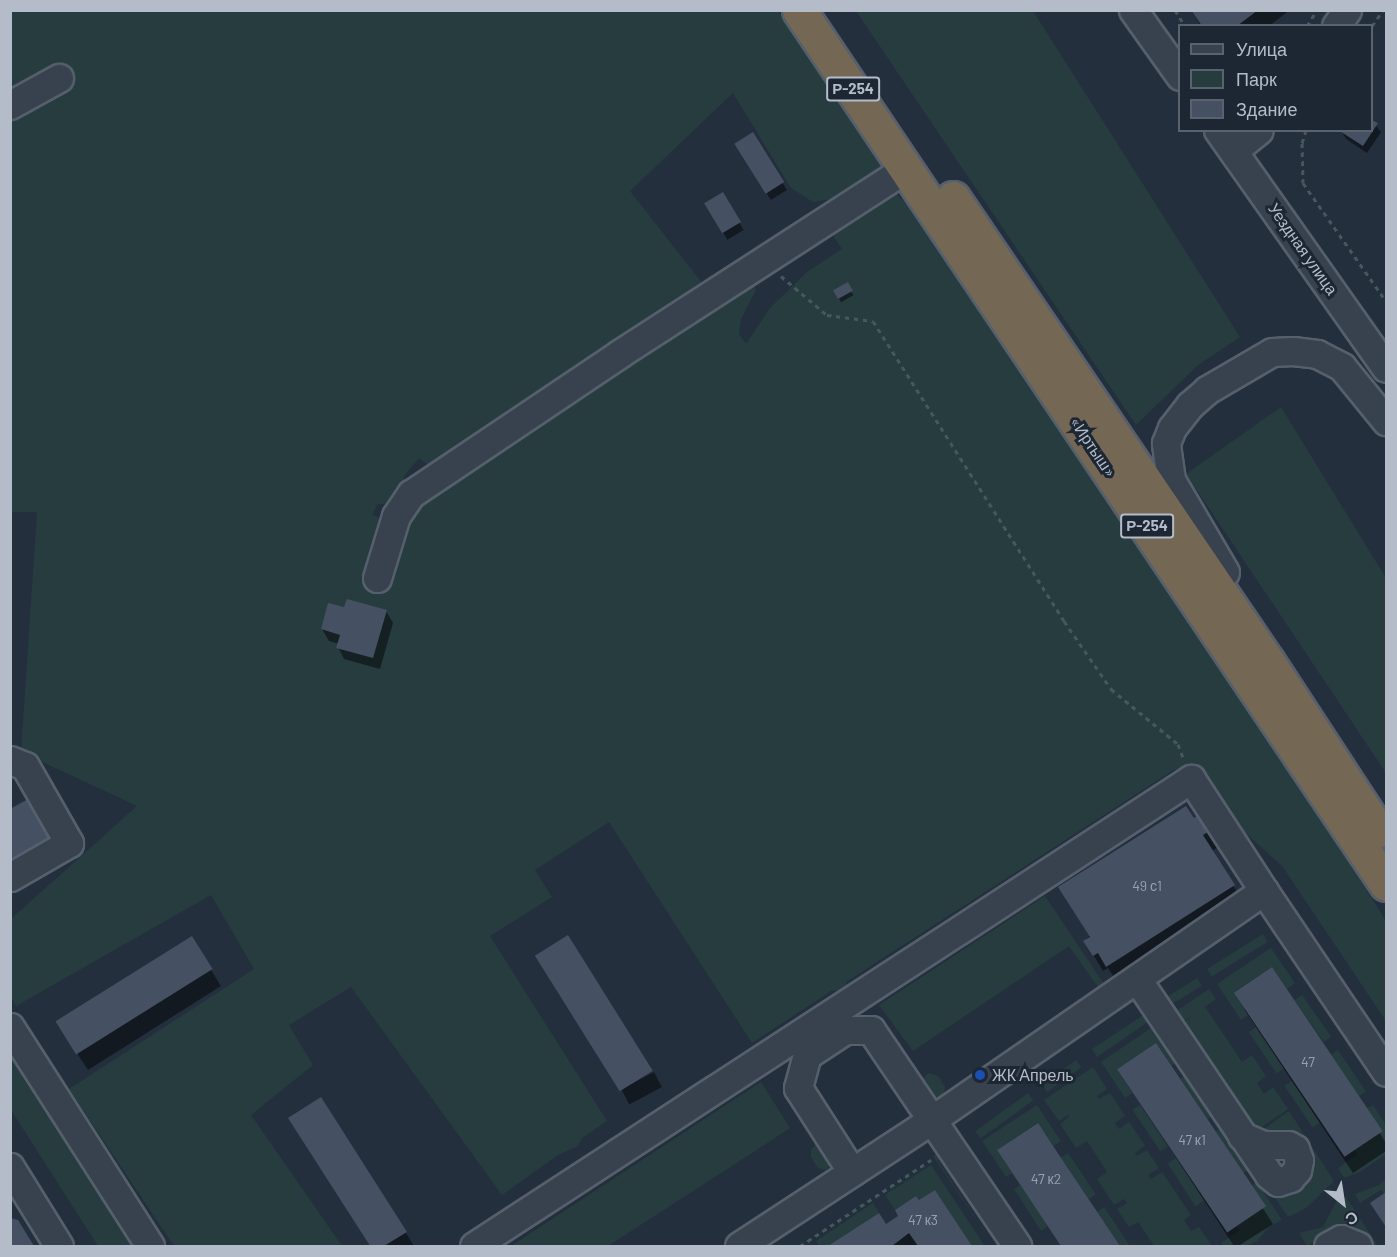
<!DOCTYPE html>
<meta charset="utf-8">
<style>
body{margin:0}
#map{position:relative;width:1397px;height:1257px;overflow:hidden;background:#242f3e;font-family:Barlow,sans-serif}
div>[style]{position:absolute}
[style*='--x']{left:calc(var(--x)*1px);top:calc(var(--y)*1px);width:calc(var(--w)*1px);rotate:calc(var(--a)*1deg)}
.green>*{inset:0;background:#263c3f;transform-origin:0 0}
.shadow>*{inset:0;background:#0007;transform-origin:0 0}
.building>*{inset:0;background:#455162;transform-origin:0 0}
.path>*{height:3px;margin-top:-1.5px;transform-origin:0;background:repeating-linear-gradient(90deg,#44595c 0 4.5px,transparent 0 9px)}
.roads{filter:drop-shadow(2px 0 #565f6c) drop-shadow(-2px 0 #565f6c) drop-shadow(0 2px #565f6c) drop-shadow(0 -2px #565f6c)}
.minor>*{height:27px;margin:-13.5px;padding:0 13.5px;transform-origin:13.5px;border-radius:13.5px;background:#38414e}
.highway>*{height:33px;margin:-16.5px;padding:0 16.5px;transform-origin:16.5px;border-radius:16.5px;background:#746855}
.dots>*{width:16px;height:16px;translate:-50% -50%;box-sizing:border-box;border:3px solid #1d2633;border-radius:50%}
span{translate:-50% -50%;white-space:nowrap;text-align:center;line-height:1.15;-webkit-text-stroke:6px #1d2633;paint-order:stroke}
.number-label{font-size:14px;color:#98a1af}
.number-label span{-webkit-text-stroke-width:0}
.shield-label span{padding:2px 4px;background:#1d2633;border:2px solid;border-radius:4px;-webkit-text-stroke-width:0}
.shield-label{font-size:15px;color:#b4bcc9;font-weight:700}
.street-label{font-size:16px;color:#b4bcc9}
.poi-label{font-size:16px;color:#b4bcc9}
.left{translate:0 -50%;text-align:left}
.frame{position:absolute;inset:0;border:12px solid #b4bcc9;pointer-events:none}
.legend{position:absolute;left:1178px;top:24px;width:195px;height:108px;box-sizing:border-box;background:#1d2633;border:2px solid #59626f;margin:0;padding:8px 10px;list-style:none;font-size:18px;color:#b4bcc9}
.legend li{display:flex;align-items:center;gap:12px;height:30px}
.legend b{width:30px;border:2px solid #59626f}
.north{position:absolute;left:1313px;top:1173px;width:60px;height:60px;-webkit-text-stroke:4px #1d2633;paint-order:stroke;rotate:150deg;font-size:16px;font-weight:700;line-height:24px;text-align:center;color:#b4bcc9}
.north::after{content:'';display:block;margin:auto;width:21px;height:27px;background:#b4bcc9;clip-path:polygon(50% 0,100% 100%,50% 72%,0 100%)}
</style>
<div id="map">
<div class="green">
<i style="clip-path:polygon(11px 11px,778px 11px,870px 139px,889px 176px,858px 195px,813px 202px,791px 188px,733px 93px,630px 191px,706px 288px,431px 467px,419px 458px,404px 476px,405px 490px,392px 504px,378px 504px,372px 514px,382px 520px,373px 569px,365px 589px,378px 594px,396px 538px,430px 489px,593px 380px,607px 381px,753px 284px,756px 290px,741px 319px,739px 334px,746px 344px,770px 308px,807px 272px,842px 249px,830px 231px,880px 193px,896px 194px,918px 214px,1330px 832px,1386px 921px,1386px 1021px,1282px 866px,1175px 769px,846px 982px,847px 985px,843px 990px,831px 991px,752px 1043px,609px 822px,535px 870px,552px 897px,490px 936px,607px 1121px,582px 1138px,578px 1146px,558px 1155px,502px 1195px,351px 987px,289px 1025px,313px 1065px,251px 1115px,342px 1246px,174px 1246px,69px 1089px,254px 969px,211px 895px,16px 1006px,11px 997px,11px 919px,137px 806px,21px 752px,37px 512px,11px 512px)"></i>
<i style="clip-path:polygon(856px 11px,1033px 11px,1240px 337px,1198px 365px,1136px 425px)"></i>
<i style="clip-path:polygon(1281px 407px,1386px 578px,1386px 773px,1186px 474px)"></i>
<i style="clip-path:polygon(1045px 896px,1106px 987px,1100px 990px,1069px 946px,913px 1051px,879px 1005px)"></i>
<i style="left:1263px;top:934px;width:9px;height:66px;rotate:58deg"></i>
<i style="clip-path:polygon(1271px 948px,1295px 983px,1287px 989px,1272px 967px,1234px 992px,1248px 1015px,1241px 1020px,1217px 984px)"></i>
<i style="left:1197px;top:978px;width:9px;height:40px;rotate:58deg"></i>
<i style="clip-path:polygon(1209px 989px,1216px 999px,1205px 1007px,1220px 1029px,1242px 1062px,1252px 1055px,1266px 1076px,1257px 1083px,1264px 1094px,1273px 1087px,1288px 1109px,1252px 1134px,1177px 1028px,1193px 1015px,1176px 1026px,1169px 1016px)"></i>
<i style="left:1302px;top:995px;width:51px;height:9px;rotate:55deg"></i>
<i style="clip-path:polygon(1151px 1010px,1155px 1017px,1097px 1057px,1092px 1049px)"></i>
<i style="clip-path:polygon(1154px 1026px,1177px 1062px,1172px 1066px,1156px 1043px,1117px 1069px,1132px 1093px,1125px 1098px,1101px 1062px)"></i>
<i style="left:1256px;top:1027px;width:50px;height:9px;rotate:56deg"></i>
<i style="clip-path:polygon(10px 1044px,140px 1246px,98px 1246px,11px 1110px)"></i>
<i style="left:1338px;top:1050px;width:50px;height:9px;rotate:56deg"></i>
<i style="left:1076px;top:1060px;width:9px;height:42px;rotate:54deg"></i>
<i style="clip-path:polygon(1093px 1067px,1107px 1089px,1097px 1096px,1099px 1099px,1110px 1093px,1125px 1116px,1115px 1123px,1119px 1129px,1129px 1122px,1145px 1145px,1135px 1153px,1137px 1156px,1147px 1150px,1159px 1168px,1148px 1175px,1151px 1179px,1162px 1172px,1191px 1215px,1184px 1220px,1191px 1231px,1199px 1227px,1212px 1246px,1154px 1246px,1138px 1222px,1129px 1227px,1117px 1209px,1127px 1203px,1124px 1199px,1114px 1205px,1097px 1179px,1107px 1172px,1087px 1141px,1076px 1148px,1060px 1124px,1070px 1116px,1068px 1115px,1059px 1121px,1044px 1100px)"></i>
<i style="clip-path:polygon(929px 1073px,938px 1076px,945px 1087px,944px 1095px,940px 1098px,932px 1096px,924px 1085px,924px 1077px)"></i>
<i style="left:1186px;top:1075px;width:49px;height:7px;rotate:57deg"></i>
<i style="left:1292px;top:1081px;width:50px;height:9px;rotate:56deg"></i>
<i style="clip-path:polygon(761px 1082px,790px 1128px,749px 1155px,608px 1246px,511px 1246px)"></i>
<i style="left:1028px;top:1093px;width:9px;height:65px;rotate:54deg"></i>
<i style="clip-path:polygon(1037px 1105px,1061px 1141px,1053px 1146px,1037px 1123px,997px 1150px,1012px 1173px,1006px 1177px,982px 1141px)"></i>
<i style="left:1140px;top:1105px;width:50px;height:9px;rotate:56deg"></i>
<i style="clip-path:polygon(1373px 1105px,1386px 1125px,1386px 1154px,1360px 1172px,1344px 1178px,1338px 1168px,1357px 1155px,1355px 1150px,1382px 1132px,1367px 1109px)"></i>
<i style="clip-path:polygon(1289px 1111px,1334px 1181px,1306px 1208px,1288px 1217px,1275px 1198px,1294px 1186px,1307px 1168px,1254px 1136px)"></i>
<i style="left:1221px;top:1128px;width:50px;height:7px;rotate:56deg"></i>
<i style="clip-path:polygon(816px 1145px,821px 1145px,832px 1164px,826px 1170px,818px 1168px,811px 1157px,811px 1149px)"></i>
<i style="clip-path:polygon(942px 1150px,938px 1161px,994px 1246px,933px 1156px)"></i>
<i style="left:1068px;top:1153px;width:50px;height:9px;rotate:56deg"></i>
<i style="left:1176px;top:1158px;width:51px;height:10px;rotate:57deg"></i>
<i style="clip-path:polygon(931px 1165px,985px 1246px,972px 1246px,935px 1190px,919px 1200px,916px 1196px,895px 1210px,885px 1195px)"></i>
<i style="clip-path:polygon(1386px 1178px,1386px 1192px,1384px 1194px,1381px 1190px,1360px 1203px,1355px 1194px,1379px 1185px)"></i>
<i style="clip-path:polygon(1257px 1182px,1282px 1220px,1270px 1226px,1257px 1241px,1247px 1246px,1223px 1246px,1221px 1243px,1240px 1230px,1237px 1226px,1265px 1207px,1251px 1186px)"></i>
<i style="clip-path:polygon(1020px 1185px,1048px 1226px,1041px 1231px,1014px 1189px)"></i>
<i style="clip-path:polygon(1346px 1197px,1378px 1246px,1367px 1246px,1328px 1234px,1307px 1246px,1299px 1233px,1323px 1227px,1337px 1200px)"></i>
<i style="clip-path:polygon(873px 1203px,879px 1213px,828px 1246px,819px 1246px,816px 1241px)"></i>
<i style="clip-path:polygon(1104px 1207px,1130px 1246px,1120px 1246px,1097px 1212px)"></i>
</div>
<div class="shadow">
<i style="clip-path:polygon(1191px 10px,1290px 10px,1269px 26px,1201px 26px)"></i>
<i style="clip-path:polygon(1372px 121px,1381px 132px,1367px 153px,1346px 139px,1342px 132px,1372px 130px)"></i>
<i style="left:752px;top:134px;width:66px;height:19px;rotate:58deg"></i>
<i style="left:722px;top:194px;width:42px;height:19px;rotate:59deg"></i>
<i style="left:847px;top:284px;width:13px;height:14px;rotate:61deg"></i>
<i style="clip-path:polygon(345px 609px,386px 611px,393px 623px,380px 669px,344px 659px,338px 647px,339px 644px,329px 641px,322px 629px)"></i>
<i style="clip-path:polygon(1203px 814px,1221px 845px,1212px 851px,1243px 902px,1117px 982px,1108px 968px,1103px 971px,1085px 941px,1193px 820px)"></i>
<i style="clip-path:polygon(191px 938px,221px 986px,88px 1070px,67px 1038px)"></i>
<i style="clip-path:polygon(1272px 969px,1386px 1143px,1386px 1151px,1353px 1173px,1244px 1009px)"></i>
<i style="clip-path:polygon(1156px 1045px,1273px 1224px,1238px 1246px,1234px 1246px,1119px 1070px)"></i>
<i style="left:654px;top:1072px;width:17px;height:37px;rotate:62deg"></i>
<i style="clip-path:polygon(321px 1099px,406px 1233px,414px 1246px,370px 1246px,299px 1134px)"></i>
<i style="clip-path:polygon(1037px 1125px,1118px 1246px,1062px 1246px,1008px 1166px)"></i>
<i style="clip-path:polygon(934px 1192px,970px 1246px,831px 1246px,878px 1215px,886px 1226px)"></i>
</div>
<div class="building">
<i style="clip-path:polygon(1191px 10px,1258px 10px,1237px 26px,1202px 26px)"></i>
<i style="clip-path:polygon(1372px 120px,1378px 123px,1363px 146px,1338px 130px,1372px 130px)"></i>
<i style="left:753px;top:132px;width:59px;height:22px;rotate:58deg"></i>
<i style="left:723px;top:192px;width:35px;height:22px;rotate:59deg"></i>
<i style="left:848px;top:282px;width:10px;height:17px;rotate:61deg"></i>
<i style="clip-path:polygon(347px 599px,387px 610px,373px 658px,336px 648px,340px 635px,321px 629px,328px 603px,344px 607px)"></i>
<i style="clip-path:polygon(30px 798px,54px 838px,10px 863px,10px 809px)"></i>
<i style="clip-path:polygon(1186px 806px,1194px 818px,1203px 812px,1214px 828px,1203px 835px,1235px 885px,1106px 967px,1098px 953px,1093px 956px,1083px 941px,1090px 937px,1058px 887px)"></i>
<i style="left:568px;top:935px;width:160px;height:39px;rotate:58deg"></i>
<i style="left:192px;top:936px;width:39px;height:161px;rotate:58deg"></i>
<i style="left:1272px;top:967px;width:198px;height:46px;rotate:56deg"></i>
<i style="left:1156px;top:1043px;width:197px;height:47px;rotate:56deg"></i>
<i style="clip-path:polygon(321px 1097px,407px 1232px,384px 1246px,370px 1246px,288px 1118px)"></i>
<i style="clip-path:polygon(1038px 1123px,1061px 1158px,1120px 1246px,1061px 1246px,997px 1150px)"></i>
<i style="clip-path:polygon(935px 1190px,972px 1246px,918px 1246px,909px 1233px,892px 1246px,828px 1246px,879px 1213px,886px 1224px,898px 1216px,895px 1210px,916px 1196px,919px 1200px)"></i>
<i style="clip-path:polygon(1386px 1192px,1386px 1227px,1370px 1203px)"></i>
<i style="clip-path:polygon(10px 1218px,18px 1220px,34px 1246px,10px 1246px)"></i>
</div>
<div class="path">
<i style="--x:1175;--y:10;--w:19;--a:58"></i>
<i style="--x:1307;--y:26;--w:19;--a:-58"></i>
<i style="--x:1372;--y:26;--w:19;--a:-55"></i>
<i style="--x:1306;--y:130;--w:14;--a:107"></i>
<i style="--x:1302;--y:143;--w:40;--a:88.6"></i>
<i style="--x:1303;--y:183;--w:144;--a:54.9"></i>
<i style="--x:781;--y:276;--w:60;--a:40.3"></i>
<i style="--x:827;--y:315;--w:46;--a:7.4"></i>
<i style="--x:873;--y:321;--w:356;--a:57.5"></i>
<i style="--x:1064;--y:621;--w:83;--a:55.3"></i>
<i style="--x:1111;--y:689;--w:87;--a:39.4"></i>
<i style="--x:1178;--y:744;--w:15;--a:70"></i>
<i style="--x:800;--y:1246;--w:157;--a:-33.3"></i>
</div>
<div class="roads">
<div class="minor">
<i style="--x:1133;--y:10;--w:81;--a:54.5"></i>
<i style="--x:1336;--y:26;--w:19;--a:-55"></i>
<i style="--x:10;--y:105;--w:56;--a:-28.9"></i>
<i style="--x:1218;--y:130;--w:291;--a:54.8"></i>
<i style="--x:1233;--y:151;--w:33;--a:-39"></i>
<i style="--x:1225;--y:572;--w:107;--a:-120.4"></i>
<i style="--x:1171;--y:480;--w:37;--a:-98"></i>
<i style="--x:1166;--y:443;--w:16;--a:-68"></i>
<i style="--x:1172;--y:428;--w:29;--a:-52"></i>
<i style="--x:1190;--y:405;--w:23;--a:-41"></i>
<i style="--x:1207;--y:390;--w:75;--a:-30.3"></i>
<i style="--x:1272;--y:352;--w:21;--a:-3"></i>
<i style="--x:1293;--y:351;--w:24;--a:7"></i>
<i style="--x:1317;--y:354;--w:28;--a:27"></i>
<i style="--x:1342;--y:367;--w:70;--a:50.8"></i>
<i style="--x:377;--y:578;--w:65;--a:-73"></i>
<i style="--x:396;--y:516;--w:27;--a:-56"></i>
<i style="--x:411;--y:494;--w:251;--a:-33.9"></i>
<i style="--x:619;--y:354;--w:343;--a:-32.9"></i>
<i style="--x:10;--y:760;--w:16;--a:22"></i>
<i style="--x:25;--y:766;--w:89;--a:60.3"></i>
<i style="--x:69;--y:843;--w:68;--a:150"></i>
<i style="--x:1137;--y:979;--w:236;--a:56"></i>
<i style="--x:1269;--y:1175;--w:11;--a:38"></i>
<i style="--x:1278;--y:1182;--w:13;--a:-18"></i>
<i style="--x:1290;--y:1178;--w:11;--a:-49"></i>
<i style="--x:1297;--y:1170;--w:10;--a:-79"></i>
<i style="--x:1299;--y:1160;--w:12;--a:-110"></i>
<i style="--x:1295;--y:1149;--w:8;--a:-150"></i>
<i style="--x:1288;--y:1145;--w:25;--a:180"></i>
<i style="--x:1263;--y:1145;--w:23;--a:-157"></i>
<i style="--x:10;--y:1027;--w:260;--a:57.4"></i>
<i style="--x:10;--y:1167;--w:93;--a:58.2"></i>
<i style="--x:852;--y:1172;--w:100;--a:-122.7"></i>
<i style="--x:798;--y:1088;--w:34;--a:-75"></i>
<i style="--x:807;--y:1055;--w:45;--a:-33.3"></i>
<i style="--x:845;--y:1030;--w:26;--a:0"></i>
<i style="--x:871;--y:1030;--w:261;--a:55.9"></i>
<i style="--x:474;--y:1246;--w:856;--a:-33.08"></i>
<i style="--x:1191;--y:779;--w:134;--a:56.9"></i>
<i style="--x:739;--y:1246;--w:232;--a:-33.2"></i>
<i style="--x:933;--y:1119;--w:402;--a:-34.6"></i>
<i style="--x:1264;--y:891;--w:218;--a:56"></i>
<i style="--x:1328;--y:1246;--w:15;--a:-28"></i>
<i style="--x:1341;--y:1239;--w:18;--a:22"></i>
</div>
<div class="highway">
<i style="--x:799;--y:10;--w:1053;--a:56.11"></i>
<i style="--x:953;--y:198;--w:561;--a:55.83"></i>
<i style="--x:1268;--y:662;--w:201;--a:56.8"></i>
</div>
</div>
<div class="dots">
<i style="left:980px;top:1075px;background:#1a4fb4"></i>
</div>
<div class="number-label">
<span style="left:1147px;top:886px">49 с1</span>
<span style="left:1308px;top:1062px">47</span>
<span style="left:1192px;top:1140px">47 к1</span>
<span style="left:1046px;top:1179px">47 к2</span>
<span style="left:923px;top:1220px">47 к3</span>
</div>
<div class="shield-label">
<span style="left:853px;top:89px">Р-254</span>
<span style="left:1147px;top:526px">Р-254</span>
</div>
<div class="street-label">
<span style="left:1303px;top:249px;rotate:55deg">Уездная улица</span>
<span style="left:1093px;top:447px;rotate:56deg">«Иртыш»</span>
</div>
<div class="poi-label">
<span class="left" style="left:992px;top:1075px">ЖК Апрель</span>
</div>
<div class="frame"></div>
<ul class="legend">
<li><b style="height:8px;background:#38414e"></b>Улица</li>
<li><b style="height:16px;background:#263c3f"></b>Парк</li>
<li><b style="height:16px;background:#455162"></b>Здание</li>
</ul>
<div class="north">С</div>
</div>
